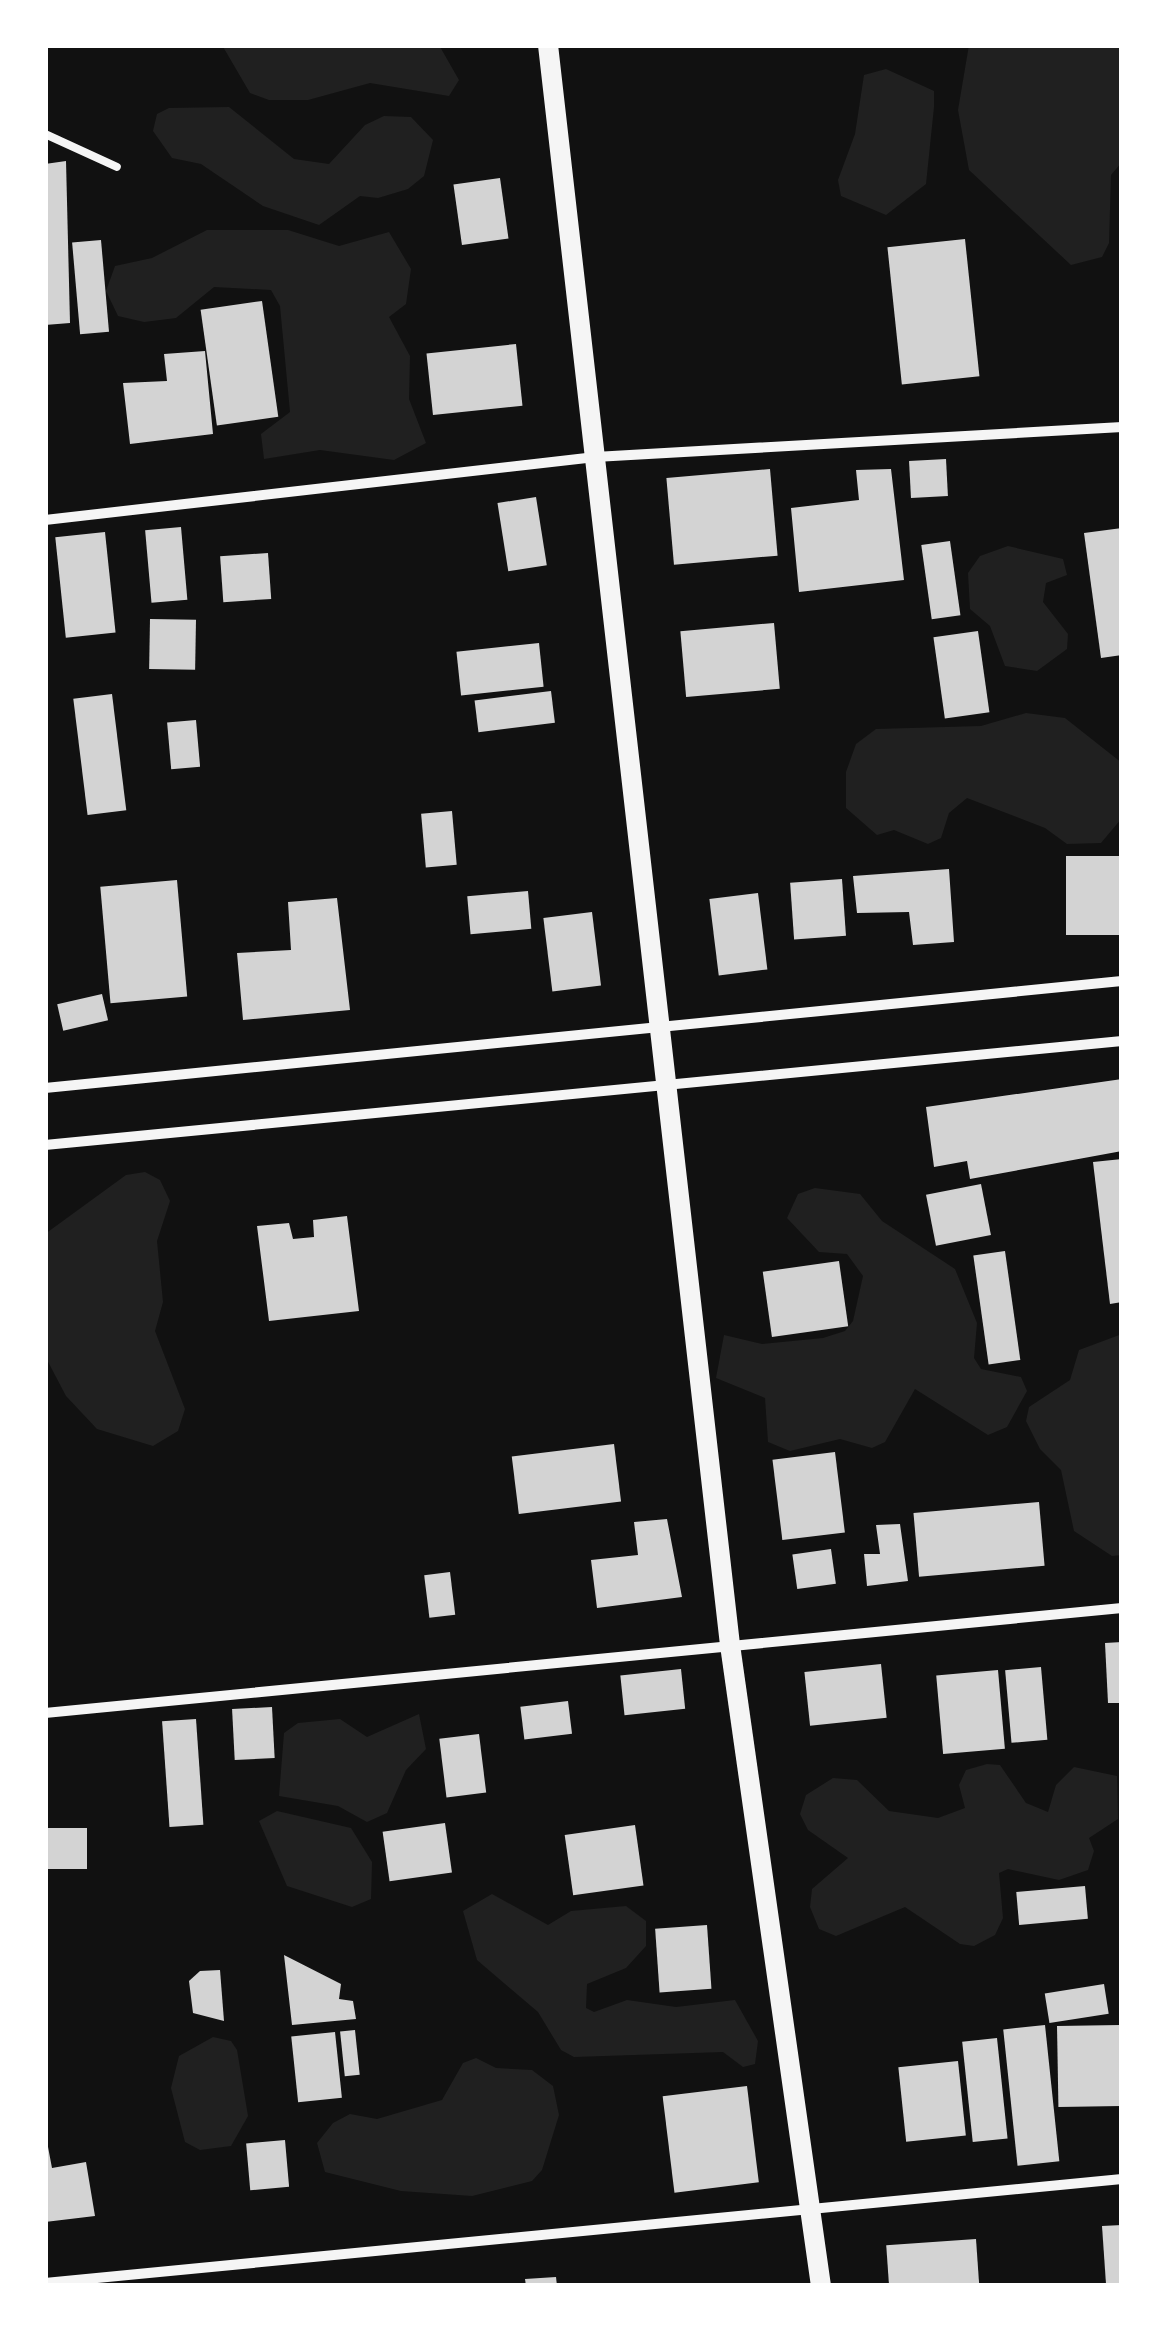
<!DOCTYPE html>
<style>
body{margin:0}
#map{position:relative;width:1167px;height:2331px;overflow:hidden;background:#111;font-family:Figtree,sans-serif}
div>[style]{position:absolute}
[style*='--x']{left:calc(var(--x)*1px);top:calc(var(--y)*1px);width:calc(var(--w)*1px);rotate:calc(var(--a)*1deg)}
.green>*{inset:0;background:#202020}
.building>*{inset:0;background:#d3d3d3;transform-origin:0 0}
.service>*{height:8px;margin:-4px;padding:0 4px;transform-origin:4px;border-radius:4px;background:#f5f5f5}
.minor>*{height:10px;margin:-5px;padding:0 5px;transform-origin:5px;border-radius:5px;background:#f5f5f5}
.secondary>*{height:20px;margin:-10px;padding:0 10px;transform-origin:10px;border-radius:10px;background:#f5f5f5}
span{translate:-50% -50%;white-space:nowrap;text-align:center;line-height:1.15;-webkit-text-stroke:10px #fff;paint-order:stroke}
.frame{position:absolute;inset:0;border:48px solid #fff;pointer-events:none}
</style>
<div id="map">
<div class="green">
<i style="clip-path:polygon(222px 45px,439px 45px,459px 80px,449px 96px,370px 83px,308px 100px,269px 100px,250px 93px)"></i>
<i style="clip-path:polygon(969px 45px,1122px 45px,1122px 162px,1111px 175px,1109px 243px,1102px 257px,1071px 265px,969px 170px,958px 110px)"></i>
<i style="clip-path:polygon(886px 69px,934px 91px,934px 107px,926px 184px,886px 215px,841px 196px,838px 180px,855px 134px,864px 75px)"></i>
<i style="clip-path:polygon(229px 107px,294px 159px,329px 164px,365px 125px,384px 116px,411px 117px,433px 140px,424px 176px,408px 189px,378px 198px,360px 196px,319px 225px,263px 206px,201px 164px,172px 158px,153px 131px,157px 114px,169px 108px)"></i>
<i style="clip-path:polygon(207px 230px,288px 230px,339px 246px,389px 232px,411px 269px,406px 304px,389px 317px,410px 356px,409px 399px,426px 443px,394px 460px,320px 450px,264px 459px,261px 434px,290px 412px,280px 306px,271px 290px,214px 287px,176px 318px,144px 322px,118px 316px,106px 291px,115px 266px,152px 258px)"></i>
<i style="clip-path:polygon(1008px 546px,1063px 559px,1067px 575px,1046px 583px,1043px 602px,1068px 634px,1067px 649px,1037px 671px,1005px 666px,990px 626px,970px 609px,968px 573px,980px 556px)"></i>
<i style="clip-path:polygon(1026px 713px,1065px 718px,1122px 763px,1122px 818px,1101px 843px,1067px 844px,1045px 828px,967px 798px,949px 813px,941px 838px,928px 844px,894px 830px,877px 835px,846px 808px,846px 772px,856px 744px,876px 729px,981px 726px)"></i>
<i style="clip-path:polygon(145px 1172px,160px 1180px,170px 1201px,157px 1241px,163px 1302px,155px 1331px,185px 1409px,178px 1431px,153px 1446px,97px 1429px,66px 1396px,45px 1356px,45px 1234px,126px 1175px)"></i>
<i style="clip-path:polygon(815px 1188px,860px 1194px,882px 1221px,955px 1269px,977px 1323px,974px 1358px,981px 1369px,1021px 1377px,1027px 1391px,1007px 1427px,988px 1435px,915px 1389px,885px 1442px,872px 1448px,840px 1439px,790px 1451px,768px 1442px,765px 1398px,716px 1378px,724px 1335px,762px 1344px,823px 1338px,845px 1331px,853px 1321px,863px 1276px,847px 1254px,819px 1252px,787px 1218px,798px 1194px)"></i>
<i style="clip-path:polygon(1122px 1334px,1122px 1555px,1112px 1556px,1074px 1531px,1061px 1470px,1040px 1449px,1026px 1421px,1029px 1407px,1070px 1380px,1079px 1350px)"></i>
<i style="clip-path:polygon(419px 1714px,426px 1749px,406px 1770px,387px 1813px,367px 1822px,338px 1806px,279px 1796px,284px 1733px,298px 1723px,340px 1719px,367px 1737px)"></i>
<i style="clip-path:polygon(987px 1764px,1000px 1765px,1026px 1803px,1048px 1812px,1056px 1785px,1074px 1767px,1117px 1776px,1118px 1819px,1089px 1838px,1094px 1851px,1088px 1870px,1059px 1880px,1008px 1869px,999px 1873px,1003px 1918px,995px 1935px,974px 1946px,960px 1944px,905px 1907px,836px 1936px,819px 1929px,810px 1907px,812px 1889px,848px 1858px,808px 1830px,800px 1814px,806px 1795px,833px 1778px,857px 1780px,889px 1811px,938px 1818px,965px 1808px,959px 1785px,966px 1770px)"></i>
<i style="clip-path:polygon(277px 1811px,351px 1828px,372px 1862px,371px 1899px,352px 1907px,287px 1886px,259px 1821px)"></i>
<i style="clip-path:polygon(492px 1894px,548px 1925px,571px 1911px,626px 1906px,646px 1921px,646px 1946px,626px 1968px,587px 1984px,586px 2008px,594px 2012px,627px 2000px,676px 2007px,735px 2000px,758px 2041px,755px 2064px,743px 2067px,723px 2052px,574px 2057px,561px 2050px,538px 2012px,477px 1960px,463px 1911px)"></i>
<i style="clip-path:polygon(213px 2037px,231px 2041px,237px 2050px,248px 2116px,231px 2146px,200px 2150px,185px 2142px,171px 2088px,179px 2056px)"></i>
<i style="clip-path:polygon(476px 2058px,496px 2068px,532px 2070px,553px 2086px,559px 2115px,542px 2170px,532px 2181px,472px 2196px,401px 2191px,325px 2172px,317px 2143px,333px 2123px,350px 2114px,377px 2119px,442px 2100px,463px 2063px)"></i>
</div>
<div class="building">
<i style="clip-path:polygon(66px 161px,70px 323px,45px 325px,45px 164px)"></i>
<i style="left:500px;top:178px;width:61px;height:47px;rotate:82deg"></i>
<i style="left:965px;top:239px;width:138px;height:78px;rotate:84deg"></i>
<i style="left:101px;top:240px;width:92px;height:29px;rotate:85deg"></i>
<i style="left:262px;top:301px;width:117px;height:62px;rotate:82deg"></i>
<i style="left:516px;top:344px;width:62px;height:90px;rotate:84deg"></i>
<i style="clip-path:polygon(205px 351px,213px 434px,130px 444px,123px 383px,167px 381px,164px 354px)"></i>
<i style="left:946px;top:459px;width:37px;height:37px;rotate:87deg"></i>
<i style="left:770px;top:469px;width:87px;height:104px;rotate:85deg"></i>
<i style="clip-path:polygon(891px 469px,904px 580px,799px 592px,791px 508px,859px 500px,856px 470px)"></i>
<i style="left:536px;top:497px;width:69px;height:39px;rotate:81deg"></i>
<i style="left:181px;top:527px;width:73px;height:36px;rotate:85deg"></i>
<i style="clip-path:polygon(1122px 528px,1122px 655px,1101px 658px,1084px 533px)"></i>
<i style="left:105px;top:532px;width:101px;height:50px;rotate:84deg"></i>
<i style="left:950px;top:541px;width:75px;height:29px;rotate:82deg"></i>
<i style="left:268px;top:553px;width:46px;height:48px;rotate:86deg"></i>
<i style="left:150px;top:619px;width:46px;height:50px;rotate:1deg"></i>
<i style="left:774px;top:623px;width:66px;height:94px;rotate:85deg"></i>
<i style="left:978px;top:631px;width:82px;height:45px;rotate:82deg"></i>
<i style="left:539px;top:643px;width:44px;height:83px;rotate:84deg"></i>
<i style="left:551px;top:691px;width:32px;height:77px;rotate:83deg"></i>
<i style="left:112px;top:694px;width:117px;height:39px;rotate:83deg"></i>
<i style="left:196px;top:720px;width:47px;height:29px;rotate:85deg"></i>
<i style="left:452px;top:811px;width:54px;height:31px;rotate:85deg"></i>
<i style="left:1122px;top:856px;width:79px;height:56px;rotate:90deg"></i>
<i style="clip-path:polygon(949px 869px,954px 942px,913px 945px,909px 912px,857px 913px,853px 876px)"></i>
<i style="left:842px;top:879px;width:57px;height:52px;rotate:86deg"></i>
<i style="left:177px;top:880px;width:117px;height:77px;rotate:85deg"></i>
<i style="left:528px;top:891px;width:38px;height:61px;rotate:85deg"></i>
<i style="left:758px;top:893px;width:77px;height:49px;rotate:83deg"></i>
<i style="clip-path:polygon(337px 898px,350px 1010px,243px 1020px,237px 953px,291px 950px,288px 902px)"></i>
<i style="left:592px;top:912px;width:74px;height:49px;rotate:83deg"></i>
<i style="left:102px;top:994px;width:27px;height:46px;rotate:77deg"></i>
<i style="clip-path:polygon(1122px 1079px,1122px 1151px,970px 1179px,967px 1161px,934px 1167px,926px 1107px)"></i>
<i style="clip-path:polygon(1122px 1159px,1122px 1302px,1110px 1304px,1093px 1162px)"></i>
<i style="left:981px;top:1184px;width:52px;height:56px;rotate:79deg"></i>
<i style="clip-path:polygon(347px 1216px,359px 1311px,269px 1321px,257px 1226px,289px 1223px,293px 1239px,314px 1237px,313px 1220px)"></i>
<i style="left:1005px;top:1251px;width:110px;height:32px;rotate:82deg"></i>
<i style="left:839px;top:1261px;width:66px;height:77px;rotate:82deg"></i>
<i style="left:614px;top:1444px;width:58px;height:103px;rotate:83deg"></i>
<i style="left:835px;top:1452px;width:81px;height:63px;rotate:83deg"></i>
<i style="left:1039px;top:1502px;width:64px;height:126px;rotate:85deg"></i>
<i style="clip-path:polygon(667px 1519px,682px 1597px,597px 1608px,591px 1560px,638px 1555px,634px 1522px)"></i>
<i style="clip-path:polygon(900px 1524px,908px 1581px,867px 1586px,864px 1554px,880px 1554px,876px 1525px)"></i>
<i style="left:831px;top:1549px;width:35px;height:39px;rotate:82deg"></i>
<i style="left:450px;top:1572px;width:43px;height:26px;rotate:83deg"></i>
<i style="clip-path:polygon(1122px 1642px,1122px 1703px,1108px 1703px,1105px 1643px)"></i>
<i style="left:881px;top:1664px;width:54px;height:77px;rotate:84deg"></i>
<i style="left:1041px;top:1667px;width:73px;height:36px;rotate:85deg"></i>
<i style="left:681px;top:1669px;width:40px;height:61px;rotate:84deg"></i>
<i style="left:998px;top:1670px;width:79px;height:62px;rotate:85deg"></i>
<i style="left:568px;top:1701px;width:33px;height:48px;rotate:83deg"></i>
<i style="left:272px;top:1707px;width:51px;height:40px;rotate:87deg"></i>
<i style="left:196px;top:1719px;width:106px;height:34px;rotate:86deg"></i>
<i style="left:479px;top:1734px;width:59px;height:40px;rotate:83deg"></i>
<i style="left:445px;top:1823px;width:50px;height:63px;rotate:82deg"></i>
<i style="left:635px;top:1825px;width:61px;height:71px;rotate:82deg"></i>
<i style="left:45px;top:1828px;width:42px;height:41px"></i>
<i style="left:1085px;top:1886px;width:33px;height:69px;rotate:85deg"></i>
<i style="left:707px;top:1925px;width:64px;height:52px;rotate:86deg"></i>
<i style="clip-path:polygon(284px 1955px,341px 1984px,339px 1999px,353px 2001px,356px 2019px,292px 2025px)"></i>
<i style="clip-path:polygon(220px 1970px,224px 2021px,193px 2013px,189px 1981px,200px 1971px)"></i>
<i style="left:1104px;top:1984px;width:30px;height:60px;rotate:81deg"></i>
<i style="left:1045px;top:2025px;width:137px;height:42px;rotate:84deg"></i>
<i style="left:1120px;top:2025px;width:81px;height:63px;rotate:89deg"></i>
<i style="left:355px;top:2030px;width:45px;height:15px;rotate:84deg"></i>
<i style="left:335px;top:2032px;width:66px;height:44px;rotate:84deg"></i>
<i style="left:997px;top:2038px;width:101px;height:35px;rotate:84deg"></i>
<i style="left:958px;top:2061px;width:75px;height:60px;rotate:84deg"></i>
<i style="left:747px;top:2086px;width:97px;height:85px;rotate:83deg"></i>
<i style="clip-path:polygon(45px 2131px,52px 2168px,86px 2162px,95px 2216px,45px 2222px)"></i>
<i style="left:285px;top:2140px;width:47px;height:39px;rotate:85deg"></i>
<i style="clip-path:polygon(1122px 2225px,1122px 2283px,1106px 2284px,1102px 2226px)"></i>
<i style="left:976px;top:2239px;width:47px;height:90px;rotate:86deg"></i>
<i style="clip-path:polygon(556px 2277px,557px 2286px,526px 2286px,525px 2279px)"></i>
</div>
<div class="service">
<i style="--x:45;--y:134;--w:79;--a:24.6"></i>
</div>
<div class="minor">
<i style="--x:45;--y:520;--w:554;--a:-6.53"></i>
<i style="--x:595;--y:457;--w:528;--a:-3.26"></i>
<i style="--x:45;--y:1088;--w:1082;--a:-5.67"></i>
<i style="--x:45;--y:1145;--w:1082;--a:-5.52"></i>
<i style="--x:45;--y:1713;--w:1082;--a:-5.57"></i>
<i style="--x:45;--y:2283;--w:1082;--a:-5.52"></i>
</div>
<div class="secondary">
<i style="--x:548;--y:45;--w:1610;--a:83.51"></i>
<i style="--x:730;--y:1645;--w:647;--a:81.92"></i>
</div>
<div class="frame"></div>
</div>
